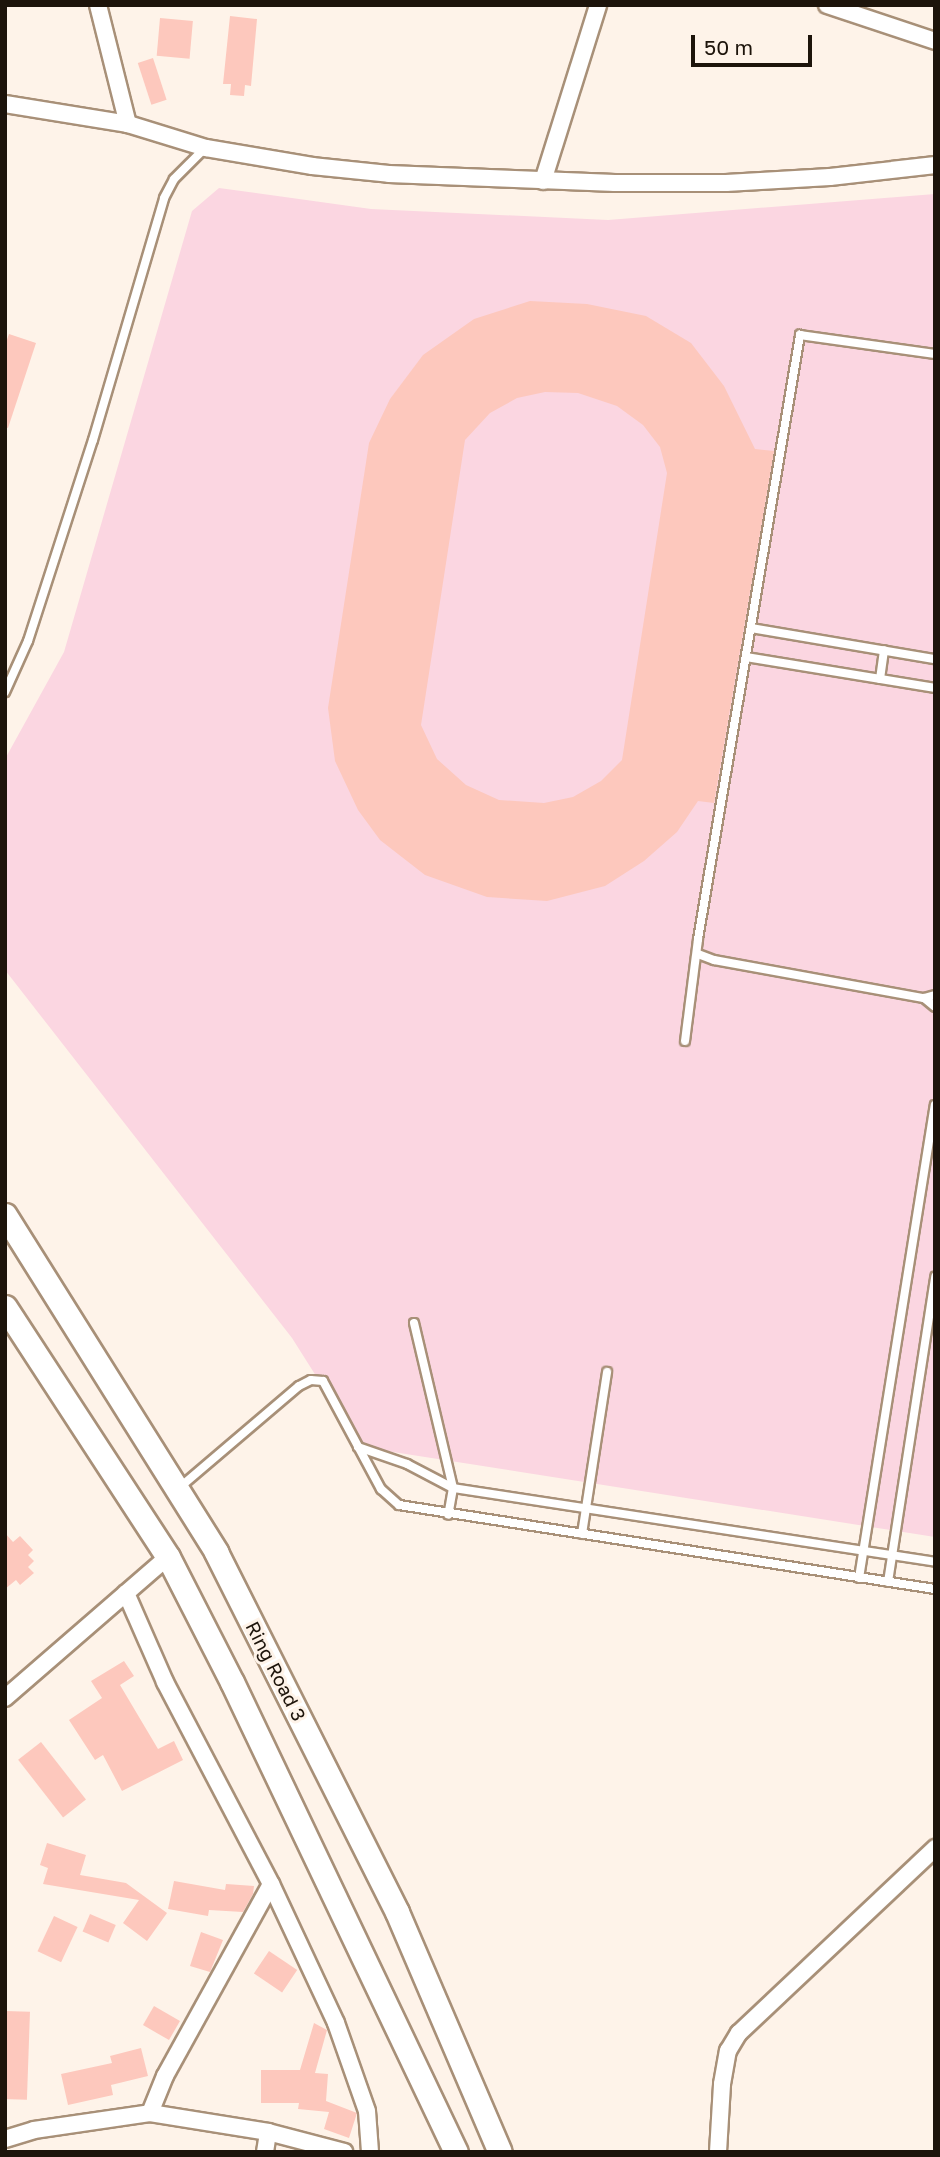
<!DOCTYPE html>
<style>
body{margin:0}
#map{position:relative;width:940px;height:2157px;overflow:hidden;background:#fef3e9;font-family:"Golos Text",sans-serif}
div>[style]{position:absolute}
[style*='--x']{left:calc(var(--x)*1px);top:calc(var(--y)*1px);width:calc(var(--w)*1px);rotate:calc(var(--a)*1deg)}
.green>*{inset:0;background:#fbd6e1}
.building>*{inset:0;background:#fdc8bd;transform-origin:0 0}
.roads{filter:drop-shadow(2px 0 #a89078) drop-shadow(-2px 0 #a89078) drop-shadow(0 2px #a89078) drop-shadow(0 -2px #a89078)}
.service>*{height:8px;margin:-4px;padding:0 4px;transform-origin:4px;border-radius:4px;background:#fff}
.minor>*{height:16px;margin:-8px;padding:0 8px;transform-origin:8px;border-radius:8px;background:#fff}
.secondary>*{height:23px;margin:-11.5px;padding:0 11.5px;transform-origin:11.5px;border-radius:11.5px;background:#fff}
span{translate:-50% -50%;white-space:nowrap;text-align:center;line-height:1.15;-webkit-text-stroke:6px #fef3e9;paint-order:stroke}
.street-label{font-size:19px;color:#1d140b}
.frame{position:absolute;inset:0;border:7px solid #1d140b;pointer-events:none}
.scale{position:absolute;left:691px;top:35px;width:121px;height:32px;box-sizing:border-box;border:4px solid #1d140b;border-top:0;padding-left:9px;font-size:21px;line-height:24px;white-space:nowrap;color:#1d140b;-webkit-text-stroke:5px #fef3e9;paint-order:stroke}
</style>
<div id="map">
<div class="green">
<i style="clip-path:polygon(219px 188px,371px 209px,608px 220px,935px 194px,935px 1537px,361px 1447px,292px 1338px,5px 970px,5px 759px,64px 652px,192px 211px)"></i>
</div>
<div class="building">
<i style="clip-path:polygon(230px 16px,257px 19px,251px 86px,245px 85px,244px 96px,230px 95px,231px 84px,223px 84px)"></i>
<i style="left:160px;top:18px;width:33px;height:38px;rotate:5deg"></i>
<i style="left:153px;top:58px;width:44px;height:16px;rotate:72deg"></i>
<i style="clip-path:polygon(evenodd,530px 301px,587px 304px,646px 316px,691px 343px,724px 386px,755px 449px,774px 451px,714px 803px,698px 801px,677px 832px,644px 861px,605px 886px,547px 901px,487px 897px,425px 875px,380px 840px,358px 810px,335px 761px,328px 708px,369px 443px,390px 399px,423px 355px,474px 319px,530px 301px,545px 392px,578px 393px,617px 406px,643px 425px,660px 447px,667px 473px,622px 760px,601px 781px,573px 797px,544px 803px,499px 800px,466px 785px,437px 759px,421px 725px,465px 440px,490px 413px,517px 398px,545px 392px)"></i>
<i style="clip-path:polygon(9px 334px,36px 343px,8px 428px,5px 427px,5px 345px)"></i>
<i style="clip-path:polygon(5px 1533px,13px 1542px,20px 1536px,33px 1550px,28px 1555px,34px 1561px,28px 1567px,34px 1573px,20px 1585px,16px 1580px,5px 1589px)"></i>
<i style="clip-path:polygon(124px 1661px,134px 1676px,120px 1685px,158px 1749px,174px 1741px,183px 1760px,122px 1791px,103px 1755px,95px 1760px,69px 1720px,102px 1698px,91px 1681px)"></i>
<i style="left:41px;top:1742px;width:73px;height:29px;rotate:52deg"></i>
<i style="clip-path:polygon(47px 1843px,86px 1855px,80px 1875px,126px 1883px,167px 1913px,147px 1941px,123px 1923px,139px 1900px,43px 1884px,48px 1868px,40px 1865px)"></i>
<i style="clip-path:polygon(174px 1881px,225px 1890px,226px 1884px,254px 1886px,253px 1894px,243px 1912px,209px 1910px,208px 1916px,168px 1909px)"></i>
<i style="left:90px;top:1914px;width:28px;height:19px;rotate:23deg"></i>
<i style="left:54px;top:1916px;width:26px;height:39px;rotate:25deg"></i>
<i style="clip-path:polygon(201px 1932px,223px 1940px,210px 1972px,190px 1966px)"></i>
<i style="left:269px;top:1951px;width:34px;height:27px;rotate:34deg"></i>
<i style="left:154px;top:2006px;width:30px;height:22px;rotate:30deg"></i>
<i style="left:5px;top:2011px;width:25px;height:88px;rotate:2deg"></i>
<i style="clip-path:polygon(314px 2023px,327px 2030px,315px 2073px,328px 2074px,326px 2101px,357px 2113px,349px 2138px,324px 2129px,329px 2112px,298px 2109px,299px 2103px,261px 2103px,261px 2070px,300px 2070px)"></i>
<i style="clip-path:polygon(141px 2048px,148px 2076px,111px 2085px,113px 2095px,68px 2105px,61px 2074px,112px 2063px,110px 2056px)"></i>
</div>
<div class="roads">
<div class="service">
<i style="--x:751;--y:628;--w:187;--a:9.6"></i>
<i style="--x:746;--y:657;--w:192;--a:9.3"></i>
<i style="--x:880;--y:679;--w:29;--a:-82"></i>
<i style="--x:5;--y:692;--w:56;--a:-65.7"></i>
<i style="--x:28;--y:641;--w:211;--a:-72.1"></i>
<i style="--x:93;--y:440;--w:252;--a:-73.6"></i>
<i style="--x:164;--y:198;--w:21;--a:-62"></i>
<i style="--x:174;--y:179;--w:44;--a:-45"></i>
<i style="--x:698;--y:954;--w:17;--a:21"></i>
<i style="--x:714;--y:960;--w:213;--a:10.3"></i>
<i style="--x:924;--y:998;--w:11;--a:-15"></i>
<i style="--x:924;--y:998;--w:14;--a:39"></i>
<i style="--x:685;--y:1041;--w:103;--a:-82.7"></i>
<i style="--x:698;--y:939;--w:613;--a:-80.41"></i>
<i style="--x:800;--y:335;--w:136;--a:8"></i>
<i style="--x:414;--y:1323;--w:170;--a:76.7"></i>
<i style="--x:453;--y:1488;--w:27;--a:100"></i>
<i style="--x:358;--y:1447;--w:52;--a:19.1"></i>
<i style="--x:407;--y:1464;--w:52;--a:27.6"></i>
<i style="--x:453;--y:1488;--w:488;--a:8.7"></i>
<i style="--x:179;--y:1488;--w:157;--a:-40.4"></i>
<i style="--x:299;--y:1386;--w:13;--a:-27"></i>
<i style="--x:311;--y:1380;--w:12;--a:5"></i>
<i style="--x:323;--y:1381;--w:123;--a:61.8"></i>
<i style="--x:381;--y:1489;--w:24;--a:42"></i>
<i style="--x:399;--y:1505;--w:543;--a:8.91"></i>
<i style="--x:582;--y:1534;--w:164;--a:-81.2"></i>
<i style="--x:859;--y:1578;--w:479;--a:-80.9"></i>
<i style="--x:888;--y:1582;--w:309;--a:-81.2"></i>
</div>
<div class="minor">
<i style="--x:98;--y:5;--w:123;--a:75.9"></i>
<i style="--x:827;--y:5;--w:114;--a:18.4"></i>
<i style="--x:5;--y:104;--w:125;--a:9.2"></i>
<i style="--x:128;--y:124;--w:82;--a:17.1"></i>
<i style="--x:206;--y:148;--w:108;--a:9.6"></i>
<i style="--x:312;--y:166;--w:77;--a:5.9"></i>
<i style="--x:389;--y:174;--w:226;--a:2.3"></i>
<i style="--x:615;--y:183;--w:111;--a:0"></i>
<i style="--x:726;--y:183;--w:104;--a:-3.3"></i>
<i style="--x:830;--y:177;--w:106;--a:-6.5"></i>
<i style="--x:543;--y:181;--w:184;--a:-72.6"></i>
<i style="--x:126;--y:1593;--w:97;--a:66.3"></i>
<i style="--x:165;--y:1682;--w:228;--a:62.3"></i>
<i style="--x:271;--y:1884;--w:153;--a:64.9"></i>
<i style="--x:336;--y:2023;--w:93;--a:70.6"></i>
<i style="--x:367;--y:2111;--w:41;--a:85.8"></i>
<i style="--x:5;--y:1698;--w:216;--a:-40.9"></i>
<i style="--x:150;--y:2113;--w:40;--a:-68"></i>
<i style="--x:165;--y:2076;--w:219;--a:-61.1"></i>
<i style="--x:5;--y:2139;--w:30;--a:-17"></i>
<i style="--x:34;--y:2130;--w:117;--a:-8.3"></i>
<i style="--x:150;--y:2113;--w:120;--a:9.1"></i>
<i style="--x:268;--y:2132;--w:79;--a:14.7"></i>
<i style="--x:265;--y:2152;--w:20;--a:-81"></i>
<i style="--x:718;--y:2152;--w:68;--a:-86.6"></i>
<i style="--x:722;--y:2084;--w:34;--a:-80"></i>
<i style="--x:728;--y:2051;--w:21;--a:-59"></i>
<i style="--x:739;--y:2033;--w:270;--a:-43.3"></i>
</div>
<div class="secondary">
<i style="--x:5;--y:1215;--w:398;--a:57.9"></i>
<i style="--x:216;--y:1552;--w:403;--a:63.3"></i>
<i style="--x:397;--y:1912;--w:261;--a:66.8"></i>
<i style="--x:5;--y:1307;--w:298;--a:56.9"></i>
<i style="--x:168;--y:1557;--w:140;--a:62.9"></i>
<i style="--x:232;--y:1682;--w:521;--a:64.52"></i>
</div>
</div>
<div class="street-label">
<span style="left:276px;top:1671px;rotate:63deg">Ring Road 3</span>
</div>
<div class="frame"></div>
<div class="scale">50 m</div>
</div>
